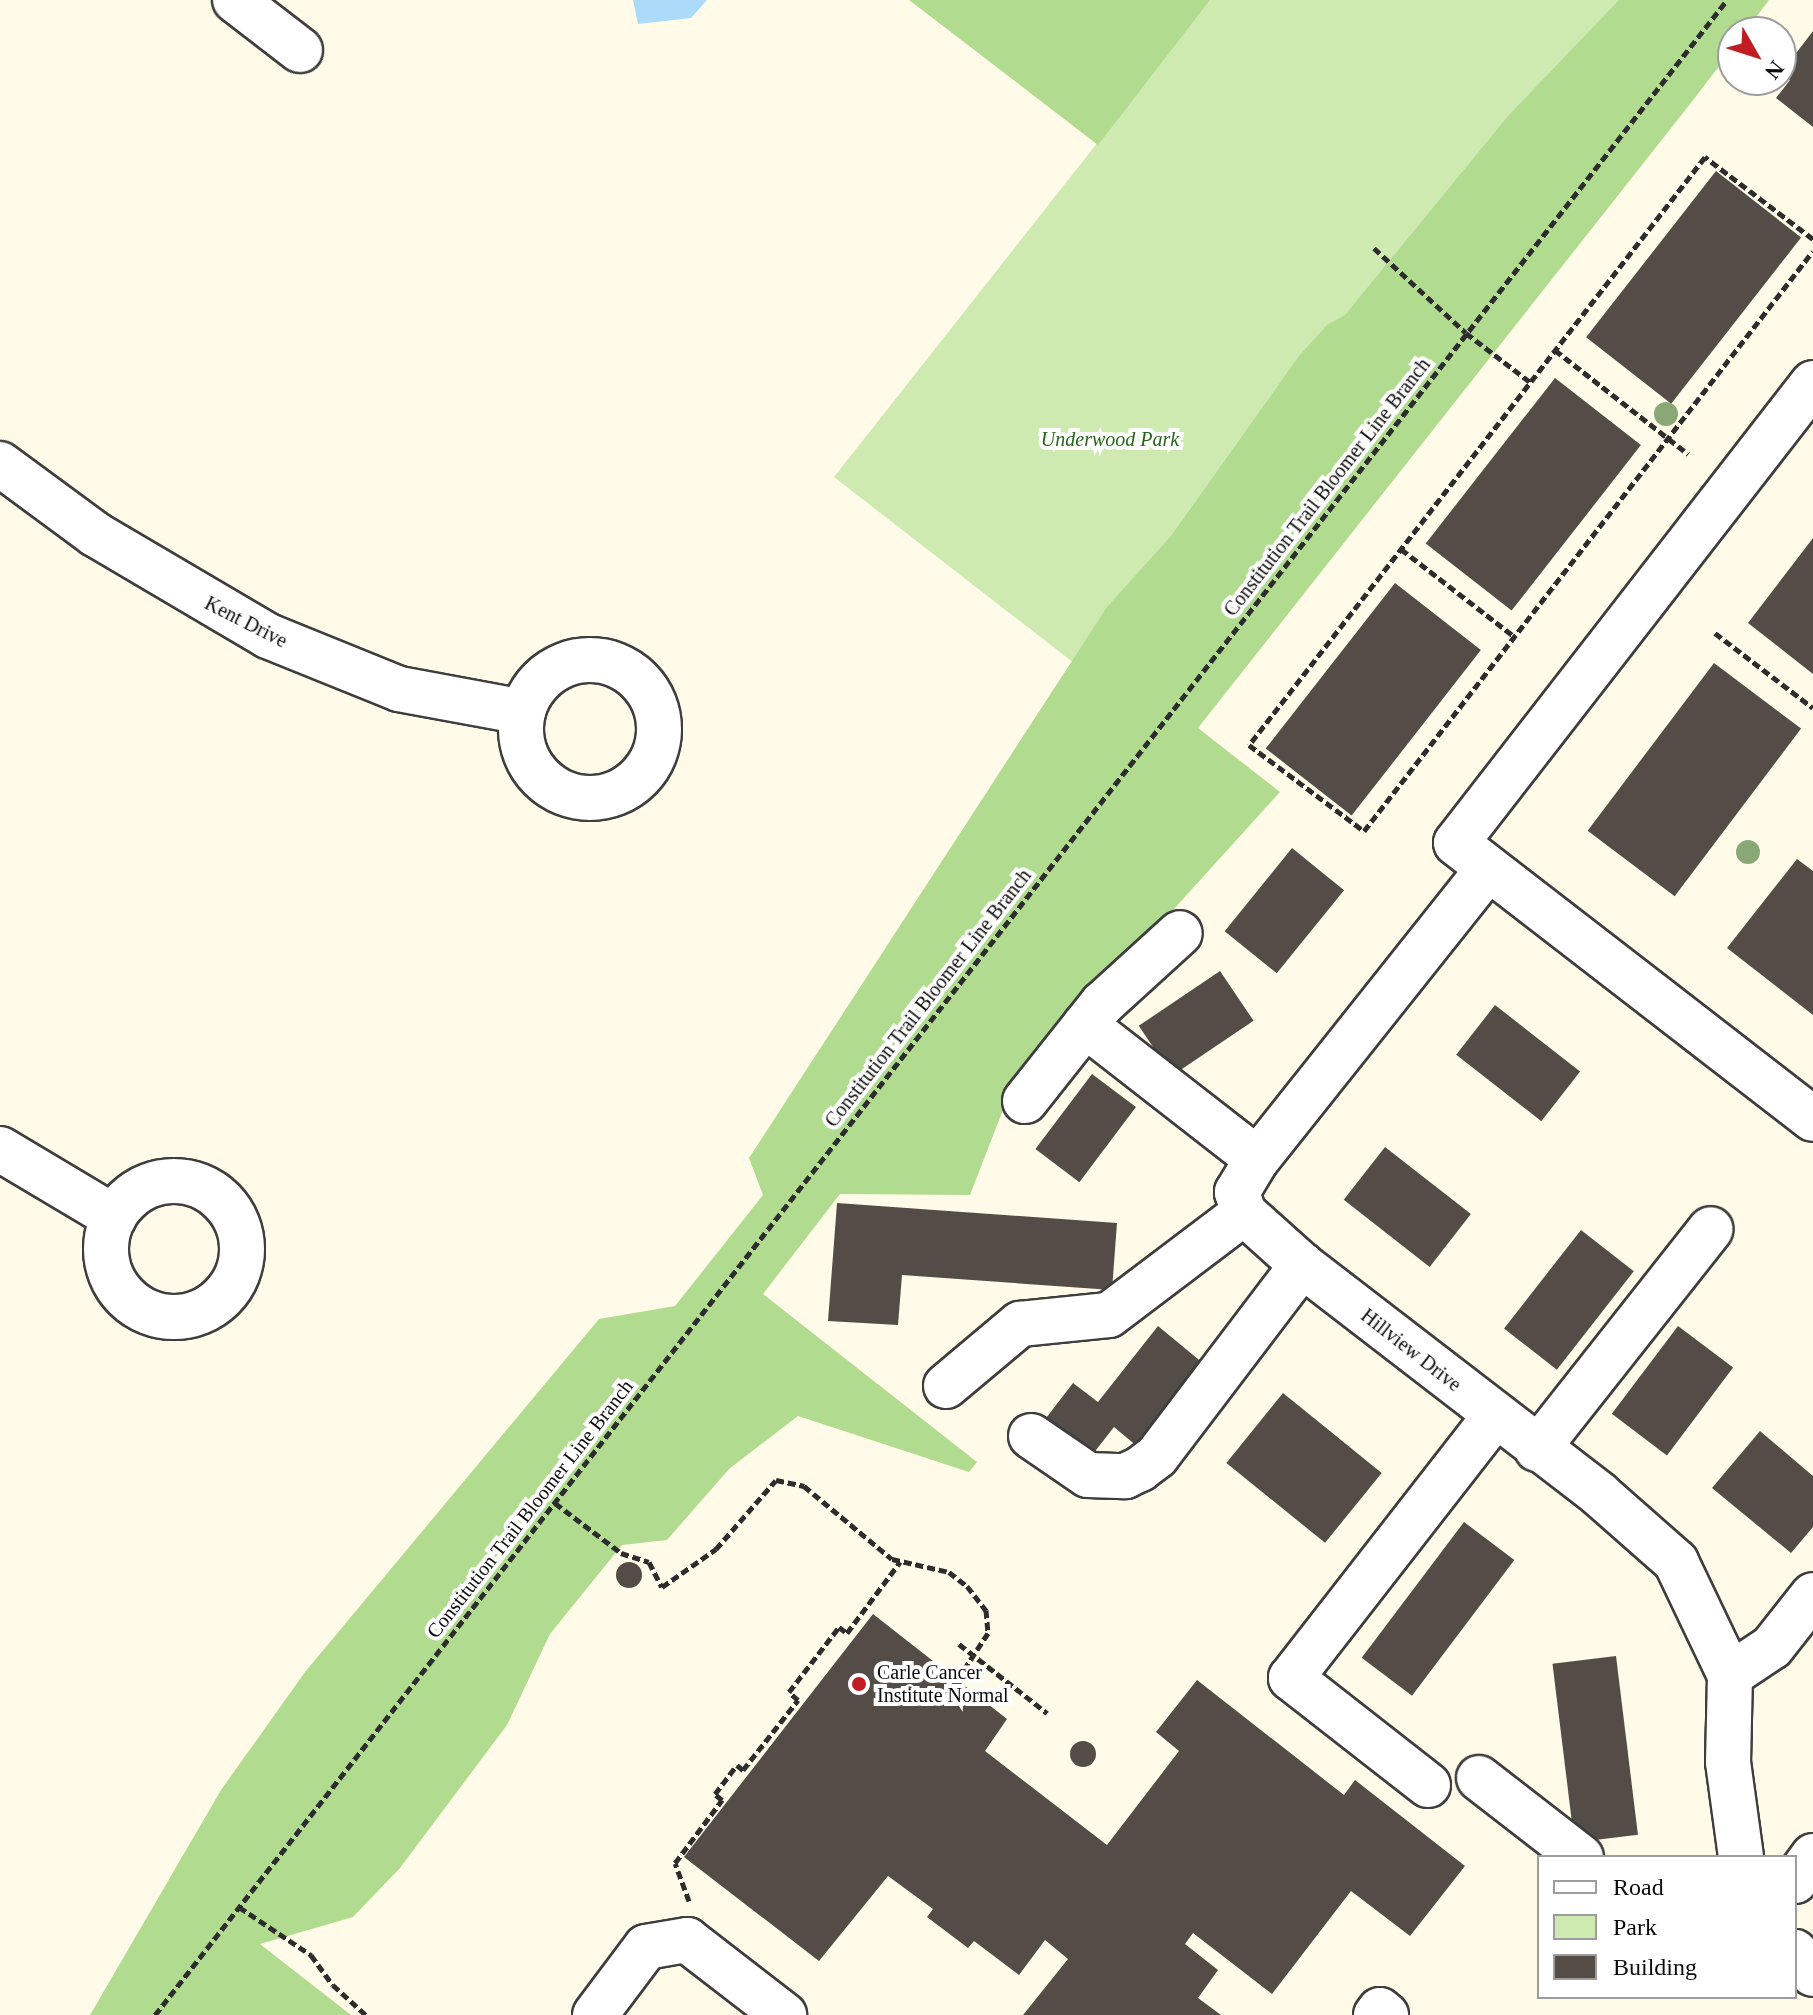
<!DOCTYPE html>
<style>
body{margin:0}
#map{position:relative;width:1813px;height:2015px;overflow:hidden;background:#fffbe8;font-family:Georgia,serif}
div>[style]{position:absolute}
[style*='--x']{left:calc(var(--x)*1px);top:calc(var(--y)*1px);width:calc(var(--w)*1px);rotate:calc(var(--a)*1deg)}
.green>*{inset:0;background:#ceeab1}
.forest>*{inset:0;background:#b1dc90}
.water>*{inset:0;background:#abdbf9}
.building>*{inset:0;background:#544c47;transform-origin:0 0}
.round{border-radius:50%}
.path>*{height:5px;margin-top:-2.5px;transform-origin:0;background:repeating-linear-gradient(90deg,#2d2d2d 0 8px,transparent 0 12px)}
.roads{filter:drop-shadow(2px 0 #3e3e3e) drop-shadow(-2px 0 #3e3e3e) drop-shadow(0 2px #3e3e3e) drop-shadow(0 -2px #3e3e3e)}
.minor>*{height:44px;margin:-22px;padding:0 22px;transform-origin:22px;border-radius:22px;background:#fff}
.minor>.ring{margin:-22px;padding:0;box-sizing:content-box;background:none;border:44px solid #fff;border-radius:50%}
.trees>*{width:24px;height:24px;margin:-12px;border-radius:50%;background:#89a876}
.dots>*{width:22px;height:22px;translate:-50% -50%;box-sizing:border-box;border:4px solid #fff;border-radius:50%}
span{translate:-50% -50%;white-space:nowrap;text-align:center;line-height:1.15;-webkit-text-stroke:8px #fff;paint-order:stroke}
.park-label{font-size:20px;color:#286419;font-style:italic}
.street-label{font-size:20px;color:#0b0b0b}
.poi-label{font-size:20px;color:#0b0b0b}
.left{translate:0 -50%;text-align:left}
.legend{position:absolute;left:1537px;top:1855px;width:260px;height:144px;box-sizing:border-box;background:#fff;border:2px solid #9d9d9d;margin:0;padding:10px 14px;list-style:none;font-size:24px;color:#0b0b0b}
.legend li{display:flex;align-items:center;gap:16px;height:40px}
.legend b{width:40px;border:2px solid #9d9d9d}
.north{position:absolute;left:1717px;top:16px;width:80px;height:80px;box-sizing:border-box;background:#fff;border:2px solid #9d9d9d;border-radius:50%;rotate:129deg;font-size:22px;font-weight:700;line-height:32px;text-align:center;color:#0b0b0b}
.north::after{content:'';display:block;margin:auto;width:28px;height:36px;background:#c01d23;clip-path:polygon(50% 0,100% 100%,50% 72%,0 100%)}
</style>
<div id="map">
<div class="green">
<i style="clip-path:polygon(1210px 0,1689px 0,1141px 715px,834px 477px)"></i>
</div>
<div class="forest">
<i style="clip-path:polygon(909px 0,1210px 0,1098px 145px)"></i>
<i style="clip-path:polygon(1619px 0,1769px 0,1745px 32px,1733px 32px,1733px 48px,1694px 99px,1198px 728px,1280px 792px,1011px 1089px,970px 1195px,840px 1194px,763px 1294px,977px 1462px,969px 1472px,798px 1416px,729px 1469px,667px 1540px,622px 1545px,550px 1634px,507px 1725px,400px 1868px,353px 1917px,260px 1944px,351px 2015px,90px 2015px,221px 1790px,305px 1672px,599px 1319px,675px 1306px,763px 1195px,749px 1158px,1107px 607px,1171px 536px,1299px 356px,1327px 325px,1345px 315px,1508px 116px)"></i>
</div>
<div class="water">
<i style="clip-path:polygon(633px 0,707px 0,691px 18px,638px 24px)"></i>
</div>
<div class="building">
<i style="clip-path:polygon(1813px 31px,1813px 127px,1776px 98px,1790px 80px,1781px 73px)"></i>
<i style="left:1716px;top:171px;width:108px;height:211px;rotate:38deg"></i>
<i style="left:1555px;top:378px;width:109px;height:210px;rotate:38deg"></i>
<i style="clip-path:polygon(1813px 538px,1813px 674px,1748px 623px)"></i>
<i style="left:1395px;top:583px;width:109px;height:210px;rotate:38deg"></i>
<i style="left:1714px;top:663px;width:109px;height:210px;rotate:37deg"></i>
<i style="left:1292px;top:848px;width:67px;height:107px;rotate:39deg"></i>
<i style="clip-path:polygon(1797px 859px,1813px 871px,1813px 1015px,1727px 948px)"></i>
<i style="left:1220px;top:971px;width:60px;height:98px;rotate:56deg"></i>
<i style="left:1495px;top:1005px;width:108px;height:63px;rotate:38deg"></i>
<i style="left:1092px;top:1074px;width:55px;height:94px;rotate:37deg"></i>
<i style="left:1385px;top:1147px;width:109px;height:67px;rotate:38deg"></i>
<i style="clip-path:polygon(837px 1203px,1117px 1223px,1112px 1290px,902px 1275px,898px 1325px,828px 1321px)"></i>
<i style="left:1581px;top:1230px;width:67px;height:125px;rotate:38deg"></i>
<i style="clip-path:polygon(1158px 1326px,1204px 1364px,1138px 1447px,1114px 1427px,1089px 1459px,1043px 1422px,1073px 1383px,1098px 1402px)"></i>
<i style="left:1678px;top:1326px;width:69px;height:110px;rotate:37deg"></i>
<i style="left:1283px;top:1393px;width:127px;height:90px;rotate:39deg"></i>
<i style="clip-path:polygon(1760px 1431px,1813px 1476px,1813px 1527px,1791px 1553px,1712px 1488px)"></i>
<i style="left:1464px;top:1522px;width:63px;height:170px;rotate:37deg"></i>
<i class="round" style="left:616px;top:1562px;width:26px;height:26px"></i>
<i style="clip-path:polygon(873px 1614px,1007px 1719px,985px 1751px,1107px 1845px,1179px 1751px,1156px 1732px,1197px 1680px,1344px 1795px,1355px 1780px,1465px 1866px,1410px 1936px,1351px 1891px,1272px 1994px,1193px 1933px,1185px 1944px,1218px 1970px,1198px 1998px,1221px 2015px,1023px 2015px,1068px 1959px,1045px 1940px,1019px 1975px,974px 1941px,968px 1948px,927px 1917px,933px 1909px,888px 1876px,819px 1961px,684px 1857px)"></i>
<i style="left:1616px;top:1656px;width:180px;height:64px;rotate:83deg"></i>
<i class="round" style="left:1070px;top:1741px;width:26px;height:26px"></i>
</div>
<div class="path">
<i style="--x:1813;--y:239;--w:136;--a:-142.8"></i>
<i style="--x:1705;--y:157;--w:744;--a:127.79"></i>
<i style="--x:1249;--y:745;--w:144;--a:36.8"></i>
<i style="--x:1364;--y:831;--w:733;--a:-52.26"></i>
<i style="--x:1374;--y:248;--w:125;--a:42.7"></i>
<i style="--x:1466;--y:333;--w:81;--a:37.4"></i>
<i style="--x:1555;--y:350;--w:169;--a:38"></i>
<i style="--x:1401;--y:549;--w:144;--a:37.7"></i>
<i style="--x:1715;--y:633;--w:123;--a:37.4"></i>
<i style="--x:555;--y:1503;--w:83;--a:37.1"></i>
<i style="--x:621;--y:1553;--w:29;--a:18"></i>
<i style="--x:649;--y:1562;--w:28;--a:63"></i>
<i style="--x:662;--y:1587;--w:66;--a:-35.1"></i>
<i style="--x:716;--y:1549;--w:91;--a:-49"></i>
<i style="--x:776;--y:1480;--w:29;--a:12"></i>
<i style="--x:804;--y:1486;--w:114;--a:39.7"></i>
<i style="--x:892;--y:1559;--w:58;--a:12.8"></i>
<i style="--x:949;--y:1572;--w:23;--a:38"></i>
<i style="--x:967;--y:1586;--w:31;--a:52"></i>
<i style="--x:986;--y:1610;--w:23;--a:85"></i>
<i style="--x:988;--y:1633;--w:56;--a:123.4"></i>
<i style="--x:959;--y:1644;--w:112;--a:38.1"></i>
<i style="--x:689;--y:1901;--w:40;--a:-110.2"></i>
<i style="--x:675;--y:1863;--w:79;--a:-53.3"></i>
<i style="--x:722;--y:1800;--w:9;--a:-139"></i>
<i style="--x:715;--y:1794;--w:36;--a:-53"></i>
<i style="--x:737;--y:1765;--w:8;--a:40"></i>
<i style="--x:743;--y:1770;--w:89;--a:-51.8"></i>
<i style="--x:798;--y:1700;--w:12;--a:-138"></i>
<i style="--x:789;--y:1692;--w:82;--a:-52.4"></i>
<i style="--x:839;--y:1627;--w:10;--a:37"></i>
<i style="--x:847;--y:1633;--w:89;--a:-53.3"></i>
<i style="--x:239;--y:1907;--w:87;--a:33.7"></i>
<i style="--x:311;--y:1955;--w:37;--a:54"></i>
<i style="--x:333;--y:1985;--w:45;--a:42.3"></i>
<i style="--x:155;--y:2015;--w:2556;--a:-52.04"></i>
</div>
<div class="roads">
<div class="minor">
<i style="--x:235;--y:0;--w:82;--a:37.6"></i>
<i style="--x:1813;--y:383;--w:582;--a:127.81"></i>
<i style="--x:1456;--y:843;--w:451;--a:37.7"></i>
<i style="--x:0;--y:464;--w:118;--a:36.4"></i>
<i style="--x:95;--y:534;--w:201;--a:30.5"></i>
<i style="--x:268;--y:636;--w:141;--a:22"></i>
<i style="--x:399;--y:689;--w:126;--a:10.5"></i>
<i class="ring" style="left:521px;top:660px;width:94px;height:94px"></i>
<i style="--x:1488;--y:869;--w:371;--a:128.5"></i>
<i style="--x:1257;--y:1159;--w:39;--a:121"></i>
<i style="--x:1237;--y:1192;--w:22;--a:72"></i>
<i style="--x:1244;--y:1213;--w:78;--a:41.9"></i>
<i style="--x:1302;--y:1265;--w:375;--a:37.6"></i>
<i style="--x:1599;--y:1494;--w:103;--a:41.4"></i>
<i style="--x:1676;--y:1562;--w:125;--a:64.5"></i>
<i style="--x:1730;--y:1675;--w:87;--a:91.3"></i>
<i style="--x:1728;--y:1762;--w:96;--a:82.2"></i>
<i style="--x:1085;--y:1025;--w:218;--a:37.9"></i>
<i style="--x:1025;--y:1101;--w:124;--a:-51.6"></i>
<i style="--x:1102;--y:1004;--w:105;--a:-42.3"></i>
<i style="--x:0;--y:1149;--w:133;--a:30.8"></i>
<i class="ring" style="left:106px;top:1181px;width:92px;height:92px"></i>
<i style="--x:946;--y:1386;--w:97;--a:-40"></i>
<i style="--x:1020;--y:1324;--w:89;--a:-5.8"></i>
<i style="--x:1109;--y:1315;--w:169;--a:-37.1"></i>
<i style="--x:1031;--y:1436;--w:69;--a:34.4"></i>
<i style="--x:1088;--y:1475;--w:37;--a:2"></i>
<i style="--x:1125;--y:1476;--w:17;--a:-25"></i>
<i style="--x:1140;--y:1469;--w:21;--a:-37"></i>
<i style="--x:1157;--y:1456;--w:240;--a:-52.8"></i>
<i style="--x:1537;--y:1449;--w:280;--a:-51.7"></i>
<i style="--x:1730;--y:1675;--w:50;--a:-33.7"></i>
<i style="--x:1772;--y:1647;--w:66;--a:-51.7"></i>
<i style="--x:1479;--y:1778;--w:129;--a:37.8"></i>
<i style="--x:1428;--y:1785;--w:174;--a:-142"></i>
<i style="--x:1291;--y:1678;--w:333;--a:-52.1"></i>
<i style="--x:1795;--y:1881;--w:31;--a:-54"></i>
<i style="--x:1795;--y:1952;--w:28;--a:51"></i>
<i style="--x:595;--y:2015;--w:85;--a:-53.1"></i>
<i style="--x:646;--y:1947;--w:42;--a:-9.7"></i>
<i style="--x:687;--y:1940;--w:123;--a:37.7"></i>
<i style="--x:1376;--y:2015;--w:6;--a:-51"></i>
<i style="--x:1380;--y:2010;--w:8;--a:40"></i>
</div>
</div>
<div class="trees">
<i style="left:1666px;top:414px"></i>
<i style="left:1748px;top:852px"></i>
</div>
<div class="dots">
<i style="left:859px;top:1684px;background:#c01d23"></i>
</div>
<div class="park-label">
<span style="left:1110px;top:439px">Underwood Park</span>
</div>
<div class="street-label">
<span style="left:1327px;top:487px;rotate:-52deg">Constitution Trail Bloomer Line Branch</span>
<span style="left:246px;top:622px;rotate:27deg">Kent Drive</span>
<span style="left:928px;top:998px;rotate:-52deg">Constitution Trail Bloomer Line Branch</span>
<span style="left:1411px;top:1350px;rotate:38deg">Hillview Drive</span>
<span style="left:530px;top:1509px;rotate:-52deg">Constitution Trail Bloomer Line Branch</span>
</div>
<div class="poi-label">
<span class="left" style="left:877px;top:1684px">Carle Cancer<br>Institute Normal</span>
</div>
<ul class="legend">
<li><b style="height:10px;background:#fff"></b>Road</li>
<li><b style="height:22px;background:#ceeab1"></b>Park</li>
<li><b style="height:22px;background:#544c47"></b>Building</li>
</ul>
<div class="north">N</div>
</div>
